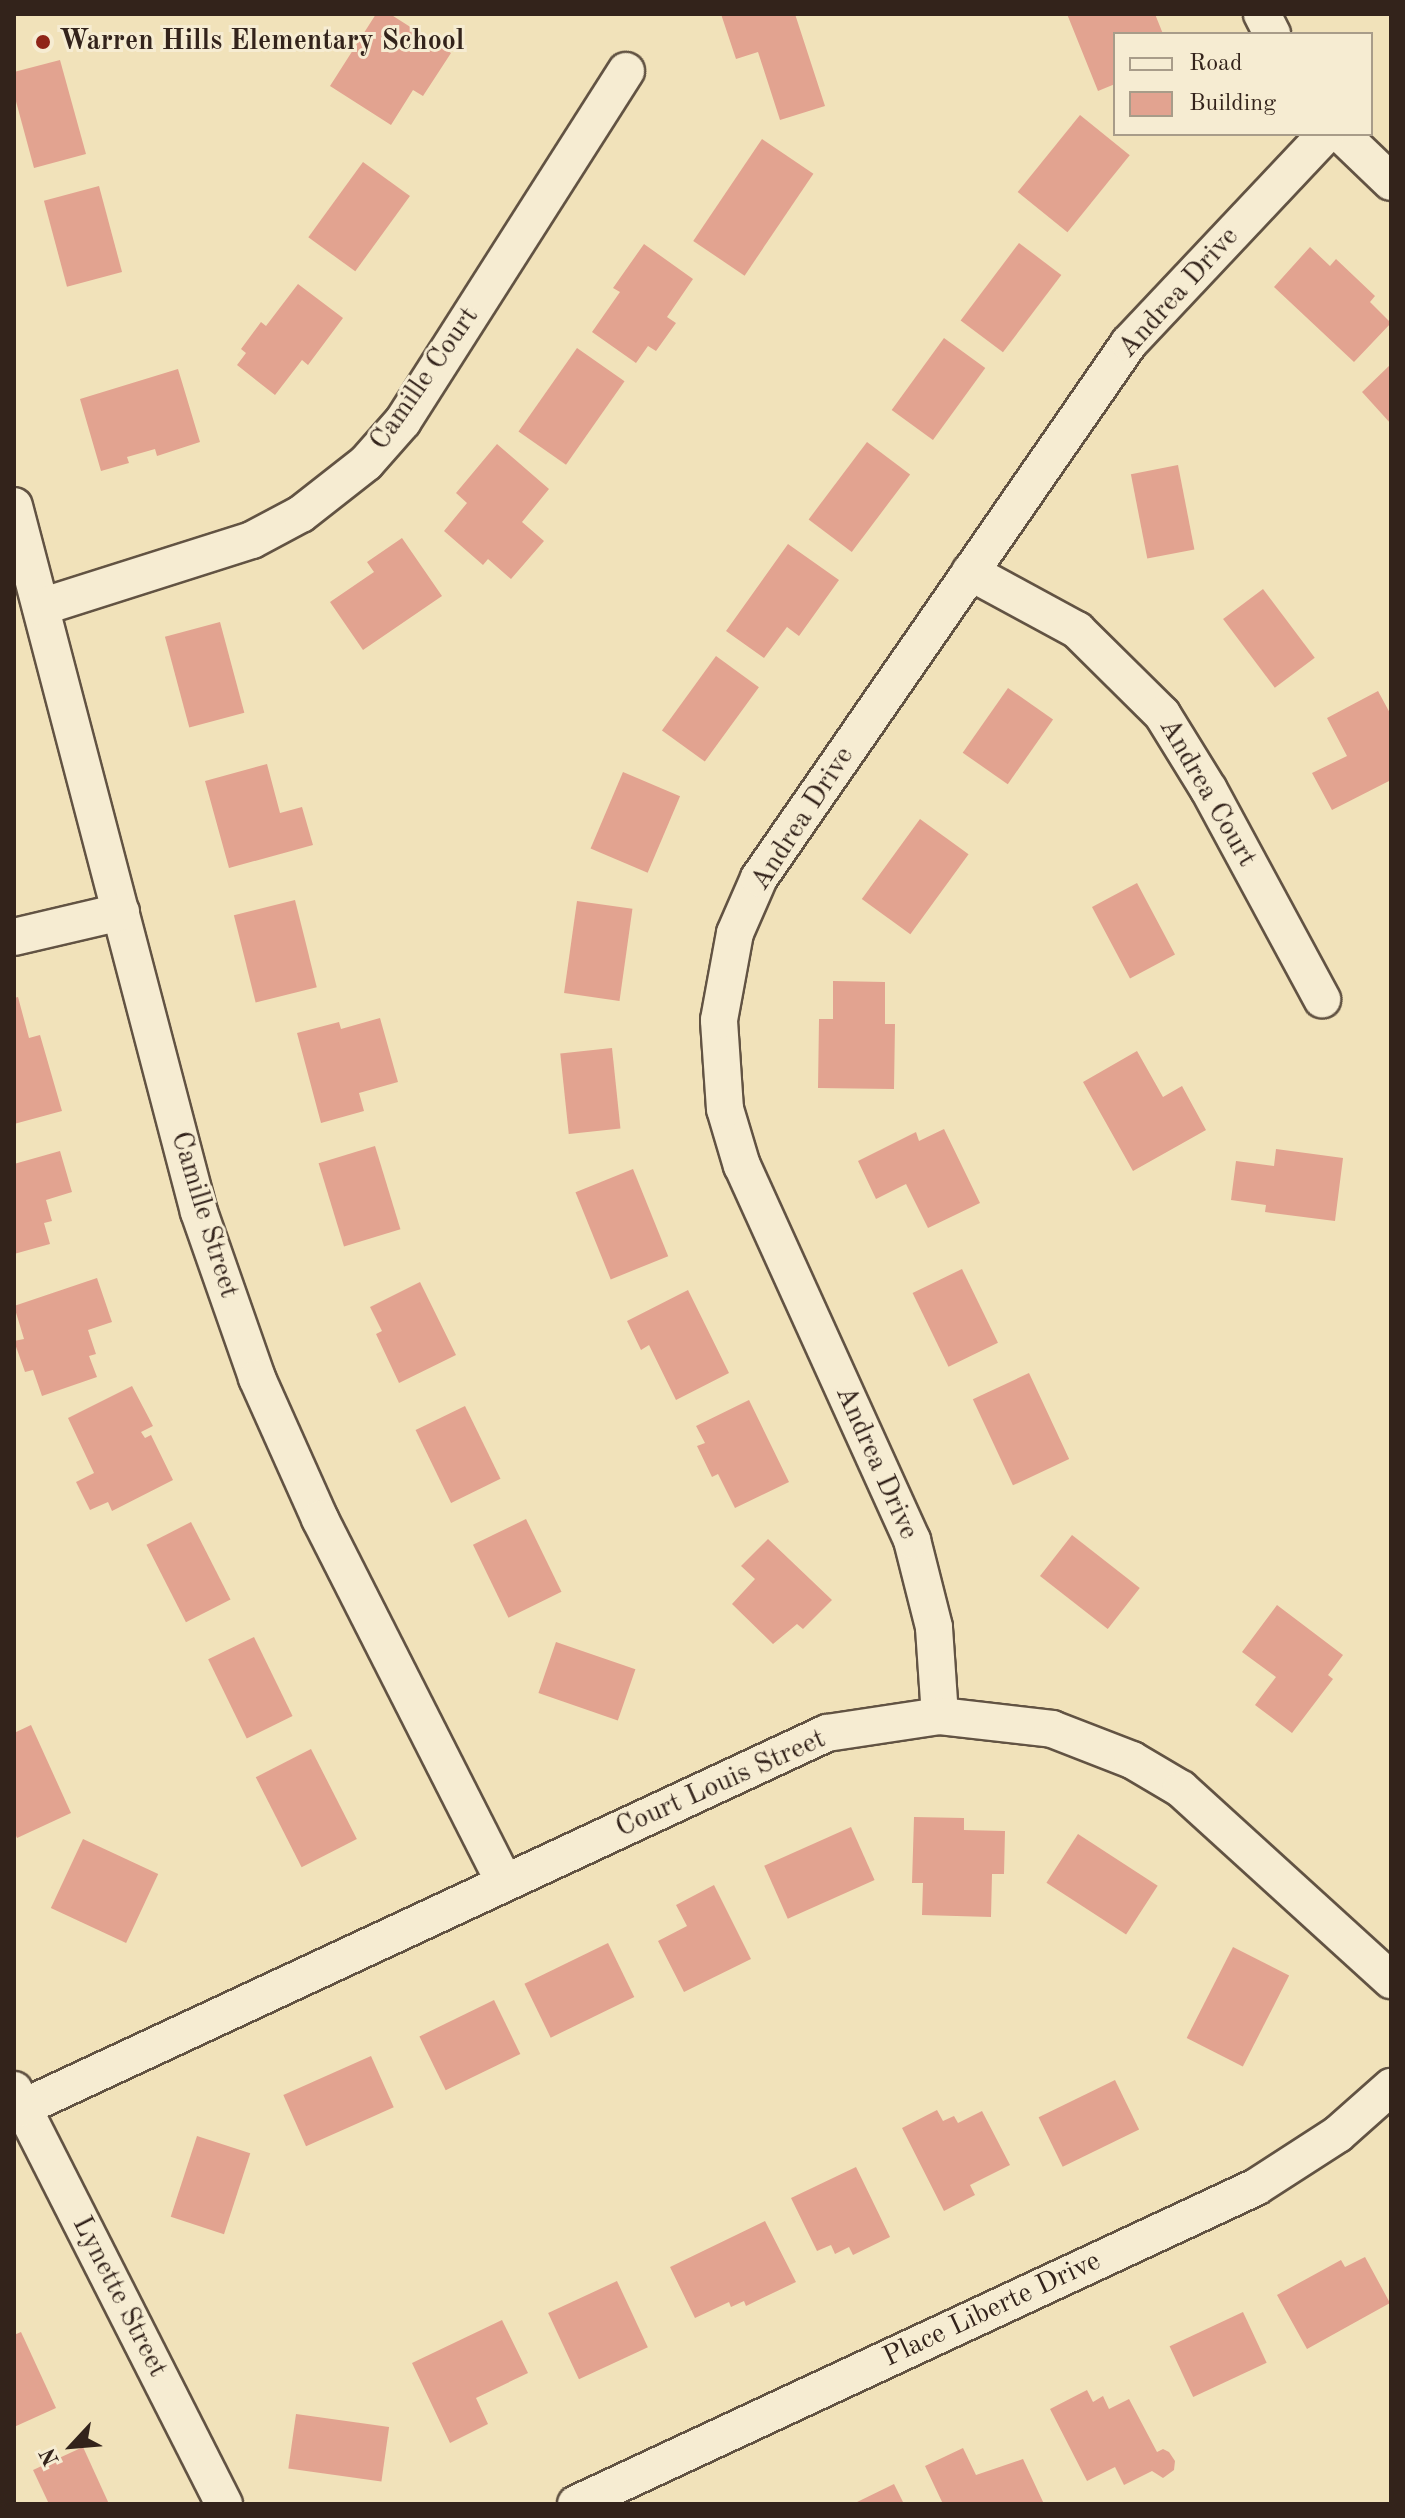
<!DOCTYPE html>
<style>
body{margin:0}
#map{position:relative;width:1405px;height:2518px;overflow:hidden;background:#f1e2ba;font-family:"Old Standard TT",serif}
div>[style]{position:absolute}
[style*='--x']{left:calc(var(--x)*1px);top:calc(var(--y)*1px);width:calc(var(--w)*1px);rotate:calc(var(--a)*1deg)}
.building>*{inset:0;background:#e2a390;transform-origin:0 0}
.roads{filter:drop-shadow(2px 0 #625343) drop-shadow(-2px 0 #625343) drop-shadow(0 2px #625343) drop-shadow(0 -2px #625343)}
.street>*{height:36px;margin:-18px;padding:0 18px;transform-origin:18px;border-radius:18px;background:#f6ecd2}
.dots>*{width:22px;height:22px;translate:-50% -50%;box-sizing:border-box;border:4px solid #f6ecd2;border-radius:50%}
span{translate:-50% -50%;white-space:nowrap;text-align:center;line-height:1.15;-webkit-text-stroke:6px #f6ecd2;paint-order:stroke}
.poi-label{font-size:28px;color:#33231b;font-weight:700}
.left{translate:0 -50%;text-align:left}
.street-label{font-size:28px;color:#33231b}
.frame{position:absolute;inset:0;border:16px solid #33231b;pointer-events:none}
.legend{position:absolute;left:1113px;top:32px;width:260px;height:104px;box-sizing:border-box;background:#f6ecd2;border:2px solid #a89c89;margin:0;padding:10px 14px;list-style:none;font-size:24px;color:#33231b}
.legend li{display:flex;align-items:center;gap:16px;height:40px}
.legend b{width:40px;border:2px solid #a89c89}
.north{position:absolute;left:32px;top:2406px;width:80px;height:80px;-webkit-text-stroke:6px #f6ecd2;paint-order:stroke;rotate:244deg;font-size:22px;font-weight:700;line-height:32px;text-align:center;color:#33231b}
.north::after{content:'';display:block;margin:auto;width:28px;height:36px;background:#33231b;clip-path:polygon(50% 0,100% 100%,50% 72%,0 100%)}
</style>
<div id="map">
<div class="building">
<i style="clip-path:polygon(376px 14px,390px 14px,451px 53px,423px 96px,413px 90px,391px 125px,330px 86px)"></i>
<i style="clip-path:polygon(721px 14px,795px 14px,825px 106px,780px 120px,758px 52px,736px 59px)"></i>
<i style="clip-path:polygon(1067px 14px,1155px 14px,1163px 34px,1115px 34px,1115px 84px,1098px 91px)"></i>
<i style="clip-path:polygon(60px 60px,86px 154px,34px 168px,14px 94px,14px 72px)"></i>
<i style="left:1080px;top:115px;width:64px;height:99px;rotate:39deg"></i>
<i style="left:762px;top:139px;width:62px;height:123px;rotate:34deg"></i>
<i style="left:363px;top:162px;width:58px;height:93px;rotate:36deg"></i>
<i style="left:99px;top:186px;width:89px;height:57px;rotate:75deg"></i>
<i style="left:1019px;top:243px;width:53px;height:97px;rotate:37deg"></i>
<i style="clip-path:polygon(644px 244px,693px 279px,667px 317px,676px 323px,656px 351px,648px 346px,636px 363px,592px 332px,620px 292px,613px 288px)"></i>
<i style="clip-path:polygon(1310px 247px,1330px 266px,1336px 259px,1375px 296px,1370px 302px,1391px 323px,1354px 362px,1274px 287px)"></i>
<i style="clip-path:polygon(298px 284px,343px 318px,308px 365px,302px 360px,275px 395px,237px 365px,246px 353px,241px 349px,261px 322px,266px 326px)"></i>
<i style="left:944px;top:338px;width:51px;height:89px;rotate:36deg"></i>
<i style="left:577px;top:348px;width:58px;height:102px;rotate:35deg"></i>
<i style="clip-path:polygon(1391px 364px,1391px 424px,1362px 392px)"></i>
<i style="clip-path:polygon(178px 369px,200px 442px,157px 456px,155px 449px,127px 457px,129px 463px,101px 471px,80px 399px)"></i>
<i style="left:867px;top:442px;width:54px;height:97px;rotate:37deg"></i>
<i style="clip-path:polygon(497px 444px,549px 489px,522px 522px,544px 541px,511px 579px,488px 559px,483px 565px,444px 531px,467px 503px,456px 493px)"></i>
<i style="left:1178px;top:465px;width:86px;height:48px;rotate:79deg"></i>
<i style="clip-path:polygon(402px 538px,442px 596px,363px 650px,330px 602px,374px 572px,367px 562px)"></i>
<i style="clip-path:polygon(788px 544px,839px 580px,799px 636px,787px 627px,764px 658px,726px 631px)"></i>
<i style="left:1263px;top:589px;width:86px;height:50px;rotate:53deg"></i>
<i style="left:220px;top:622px;width:94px;height:57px;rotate:75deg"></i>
<i style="left:716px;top:656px;width:53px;height:92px;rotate:36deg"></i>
<i style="left:1008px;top:688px;width:55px;height:79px;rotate:35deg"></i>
<i style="clip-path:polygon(1378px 691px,1391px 715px,1391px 780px,1332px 810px,1312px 773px,1347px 756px,1327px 718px)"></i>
<i style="clip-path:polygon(267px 764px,280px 813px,302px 807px,313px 845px,229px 868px,205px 781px)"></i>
<i style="left:623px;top:772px;width:62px;height:83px;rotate:23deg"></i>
<i style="left:920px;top:819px;width:60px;height:99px;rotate:36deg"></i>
<i style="left:1137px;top:883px;width:81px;height:51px;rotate:62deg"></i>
<i style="left:295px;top:900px;width:90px;height:63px;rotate:76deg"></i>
<i style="left:577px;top:901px;width:56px;height:93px;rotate:8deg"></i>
<i style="clip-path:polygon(833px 981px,885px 982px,885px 1024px,895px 1024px,894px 1089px,818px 1088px,819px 1019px,833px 1019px)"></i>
<i style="clip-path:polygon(18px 997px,29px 1038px,40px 1035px,62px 1111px,14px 1124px,14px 998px)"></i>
<i style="clip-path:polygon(380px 1018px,398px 1082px,359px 1093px,364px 1111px,321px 1123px,297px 1033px,339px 1022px,341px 1029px)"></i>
<i style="left:612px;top:1048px;width:81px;height:52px;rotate:84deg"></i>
<i style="clip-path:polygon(1137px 1051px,1163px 1097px,1182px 1086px,1206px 1130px,1133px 1171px,1083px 1082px)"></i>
<i style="clip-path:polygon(944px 1129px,980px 1203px,928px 1228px,906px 1184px,876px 1199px,858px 1161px,916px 1132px,919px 1141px)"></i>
<i style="left:375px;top:1146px;width:87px;height:59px;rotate:73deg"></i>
<i style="clip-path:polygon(1276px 1149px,1343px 1158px,1335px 1221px,1265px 1212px,1266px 1205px,1231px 1200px,1236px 1161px,1274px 1166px)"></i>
<i style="clip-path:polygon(60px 1151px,72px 1192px,46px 1200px,52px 1221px,44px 1223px,50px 1244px,14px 1254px,14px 1164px)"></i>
<i style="left:633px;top:1169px;width:94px;height:62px;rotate:68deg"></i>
<i style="left:962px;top:1269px;width:82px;height:55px;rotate:64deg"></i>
<i style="clip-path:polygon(97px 1278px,112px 1322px,88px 1330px,96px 1354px,89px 1356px,97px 1377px,42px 1396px,33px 1370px,25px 1372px,14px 1341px,24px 1339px,14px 1306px)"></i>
<i style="clip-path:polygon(420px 1282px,456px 1355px,399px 1383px,376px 1334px,382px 1331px,370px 1307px)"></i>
<i style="clip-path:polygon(688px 1290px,729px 1373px,676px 1400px,649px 1345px,641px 1350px,627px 1321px)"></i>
<i style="left:1029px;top:1373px;width:95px;height:62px;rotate:65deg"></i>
<i style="clip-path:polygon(132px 1386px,153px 1426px,141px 1432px,145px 1438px,151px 1435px,173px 1480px,112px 1511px,108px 1502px,90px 1510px,76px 1482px,94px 1473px,68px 1418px)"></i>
<i style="clip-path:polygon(749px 1400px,789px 1482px,735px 1508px,718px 1474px,712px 1477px,697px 1446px,705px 1443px,696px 1426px)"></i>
<i style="left:465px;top:1406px;width:81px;height:55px;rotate:64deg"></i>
<i style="left:526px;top:1519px;width:81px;height:59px;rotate:64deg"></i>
<i style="left:191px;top:1522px;width:87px;height:50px;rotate:63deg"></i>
<i style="left:1072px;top:1535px;width:86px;height:52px;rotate:38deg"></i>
<i style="clip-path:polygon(768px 1539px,832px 1600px,803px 1629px,797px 1624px,773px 1644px,732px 1604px,755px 1579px,741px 1566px)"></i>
<i style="clip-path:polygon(1277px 1605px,1343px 1655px,1328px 1675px,1333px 1679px,1292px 1733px,1255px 1705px,1276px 1677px,1242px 1652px)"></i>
<i style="left:254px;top:1637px;width:88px;height:51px;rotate:64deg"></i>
<i style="left:556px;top:1642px;width:84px;height:54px;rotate:19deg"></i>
<i style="clip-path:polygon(31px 1725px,71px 1813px,17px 1838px,14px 1831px,14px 1733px)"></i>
<i style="left:311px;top:1749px;width:101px;height:62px;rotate:63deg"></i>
<i style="clip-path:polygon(914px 1817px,964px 1818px,964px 1830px,1005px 1831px,1004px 1874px,992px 1874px,991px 1917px,922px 1915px,923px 1883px,912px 1883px)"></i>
<i style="left:851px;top:1827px;width:58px;height:95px;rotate:66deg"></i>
<i style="left:1078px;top:1834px;width:95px;height:58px;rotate:33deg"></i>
<i style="left:83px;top:1839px;width:83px;height:76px;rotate:25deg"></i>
<i style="clip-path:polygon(714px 1885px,751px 1959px,684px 1992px,658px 1941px,687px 1926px,676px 1905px)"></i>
<i style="left:608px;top:1943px;width:60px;height:93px;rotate:64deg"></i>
<i style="left:1233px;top:1947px;width:63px;height:102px;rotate:27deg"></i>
<i style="left:494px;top:2000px;width:60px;height:83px;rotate:64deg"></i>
<i style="left:371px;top:2056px;width:56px;height:96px;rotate:66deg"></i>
<i style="left:1115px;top:2080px;width:55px;height:85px;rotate:64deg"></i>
<i style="clip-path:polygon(937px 2110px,943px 2121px,954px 2116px,958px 2123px,982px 2111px,1010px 2165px,970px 2185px,975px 2195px,944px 2211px,902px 2128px)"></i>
<i style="left:197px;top:2136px;width:56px;height:85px;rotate:18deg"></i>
<i style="clip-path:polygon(856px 2167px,890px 2237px,853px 2255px,849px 2247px,835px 2254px,831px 2245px,817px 2251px,791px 2198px)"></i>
<i style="clip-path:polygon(765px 2221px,796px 2282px,746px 2306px,744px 2301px,731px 2307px,729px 2302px,695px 2318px,670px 2267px)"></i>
<i style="clip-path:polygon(1365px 2257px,1390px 2303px,1307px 2349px,1277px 2295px,1341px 2260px,1345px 2267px)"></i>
<i style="left:617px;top:2281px;width:73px;height:76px;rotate:65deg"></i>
<i style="left:1243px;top:2312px;width:56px;height:81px;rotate:65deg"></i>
<i style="clip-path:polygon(502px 2320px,528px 2373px,476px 2398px,488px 2424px,450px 2443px,412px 2363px)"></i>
<i style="clip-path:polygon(21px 2332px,56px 2408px,14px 2427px,14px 2335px)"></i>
<i style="clip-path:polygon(1087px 2390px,1093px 2402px,1103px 2396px,1109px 2409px,1129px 2399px,1157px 2452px,1163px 2449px,1169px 2452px,1175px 2461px,1174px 2470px,1163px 2478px,1152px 2471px,1124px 2485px,1115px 2467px,1087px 2481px,1050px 2409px)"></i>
<i style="left:296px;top:2414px;width:94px;height:55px;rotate:8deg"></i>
<i style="clip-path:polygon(83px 2447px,109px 2504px,49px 2504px,33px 2470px)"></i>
<i style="clip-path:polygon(963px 2448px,976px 2475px,1023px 2459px,1044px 2504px,943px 2504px,925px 2466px)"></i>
<i style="clip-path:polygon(894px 2484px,904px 2504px,853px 2504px)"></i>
</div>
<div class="roads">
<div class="street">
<i style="--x:1262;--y:14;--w:22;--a:63"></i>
<i style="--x:1341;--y:134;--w:69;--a:43.8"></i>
<i style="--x:14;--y:506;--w:730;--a:75.32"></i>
<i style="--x:199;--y:1212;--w:176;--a:70.7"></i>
<i style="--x:257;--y:1378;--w:154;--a:65.9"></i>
<i style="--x:320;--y:1519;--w:407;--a:63.1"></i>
<i style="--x:970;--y:572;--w:122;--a:28.5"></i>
<i style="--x:1077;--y:630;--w:120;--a:44.7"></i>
<i style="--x:1162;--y:714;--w:89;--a:58.3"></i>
<i style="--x:1209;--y:790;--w:238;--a:61.6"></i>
<i style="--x:41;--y:607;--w:221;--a:-17.6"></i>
<i style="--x:252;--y:540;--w:55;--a:-28"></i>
<i style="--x:301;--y:514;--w:83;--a:-38.1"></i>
<i style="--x:366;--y:463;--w:56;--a:-48.6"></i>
<i style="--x:403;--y:421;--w:415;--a:-57.5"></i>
<i style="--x:14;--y:937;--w:110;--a:-13.2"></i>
<i style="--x:940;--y:1716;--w:89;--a:-93.9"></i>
<i style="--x:934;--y:1627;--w:90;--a:-104.2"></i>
<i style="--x:912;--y:1540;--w:411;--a:-114.4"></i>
<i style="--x:742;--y:1166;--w:59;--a:-106.6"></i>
<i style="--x:725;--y:1109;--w:89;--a:-93.9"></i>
<i style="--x:719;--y:1020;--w:88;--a:-79.6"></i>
<i style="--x:735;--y:933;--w:60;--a:-66.4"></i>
<i style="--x:759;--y:878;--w:650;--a:-55.33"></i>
<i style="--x:1129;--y:343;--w:287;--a:-46.7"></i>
<i style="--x:14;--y:2090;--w:464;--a:63.1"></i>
<i style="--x:22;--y:2108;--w:888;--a:-24.98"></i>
<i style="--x:827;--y:1733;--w:114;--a:-8.6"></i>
<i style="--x:940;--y:1716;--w:113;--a:6.6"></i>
<i style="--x:1052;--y:1729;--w:86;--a:21.2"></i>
<i style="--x:1132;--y:1760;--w:57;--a:30.6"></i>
<i style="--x:1181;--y:1789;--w:284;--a:42.3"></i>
<i style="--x:576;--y:2504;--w:750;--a:-24.99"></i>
<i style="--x:1256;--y:2187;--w:98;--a:-32.9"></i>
<i style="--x:1338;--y:2134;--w:71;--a:-41.6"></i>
</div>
</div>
<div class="dots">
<i style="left:43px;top:42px;background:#8f2418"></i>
</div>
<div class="poi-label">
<span class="left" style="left:59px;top:42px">Warren Hills Elementary School</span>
</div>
<div class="street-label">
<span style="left:1179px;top:293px;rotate:-48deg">Andrea Drive</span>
<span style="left:425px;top:379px;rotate:-55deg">Camille Court</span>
<span style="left:1207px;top:793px;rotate:60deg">Andrea Court</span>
<span style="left:803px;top:819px;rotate:-57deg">Andrea Drive</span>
<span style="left:204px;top:1215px;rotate:73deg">Camille Street</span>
<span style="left:876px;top:1463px;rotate:66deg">Andrea Drive</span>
<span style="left:721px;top:1784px;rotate:-24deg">Court Louis Street</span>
<span style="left:119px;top:2297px;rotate:63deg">Lynette Street</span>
<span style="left:992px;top:2310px;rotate:-25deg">Place Liberte Drive</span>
</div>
<div class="frame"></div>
<ul class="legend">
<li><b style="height:10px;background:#f6ecd2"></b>Road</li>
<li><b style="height:22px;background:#e2a390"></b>Building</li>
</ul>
<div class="north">N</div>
</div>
